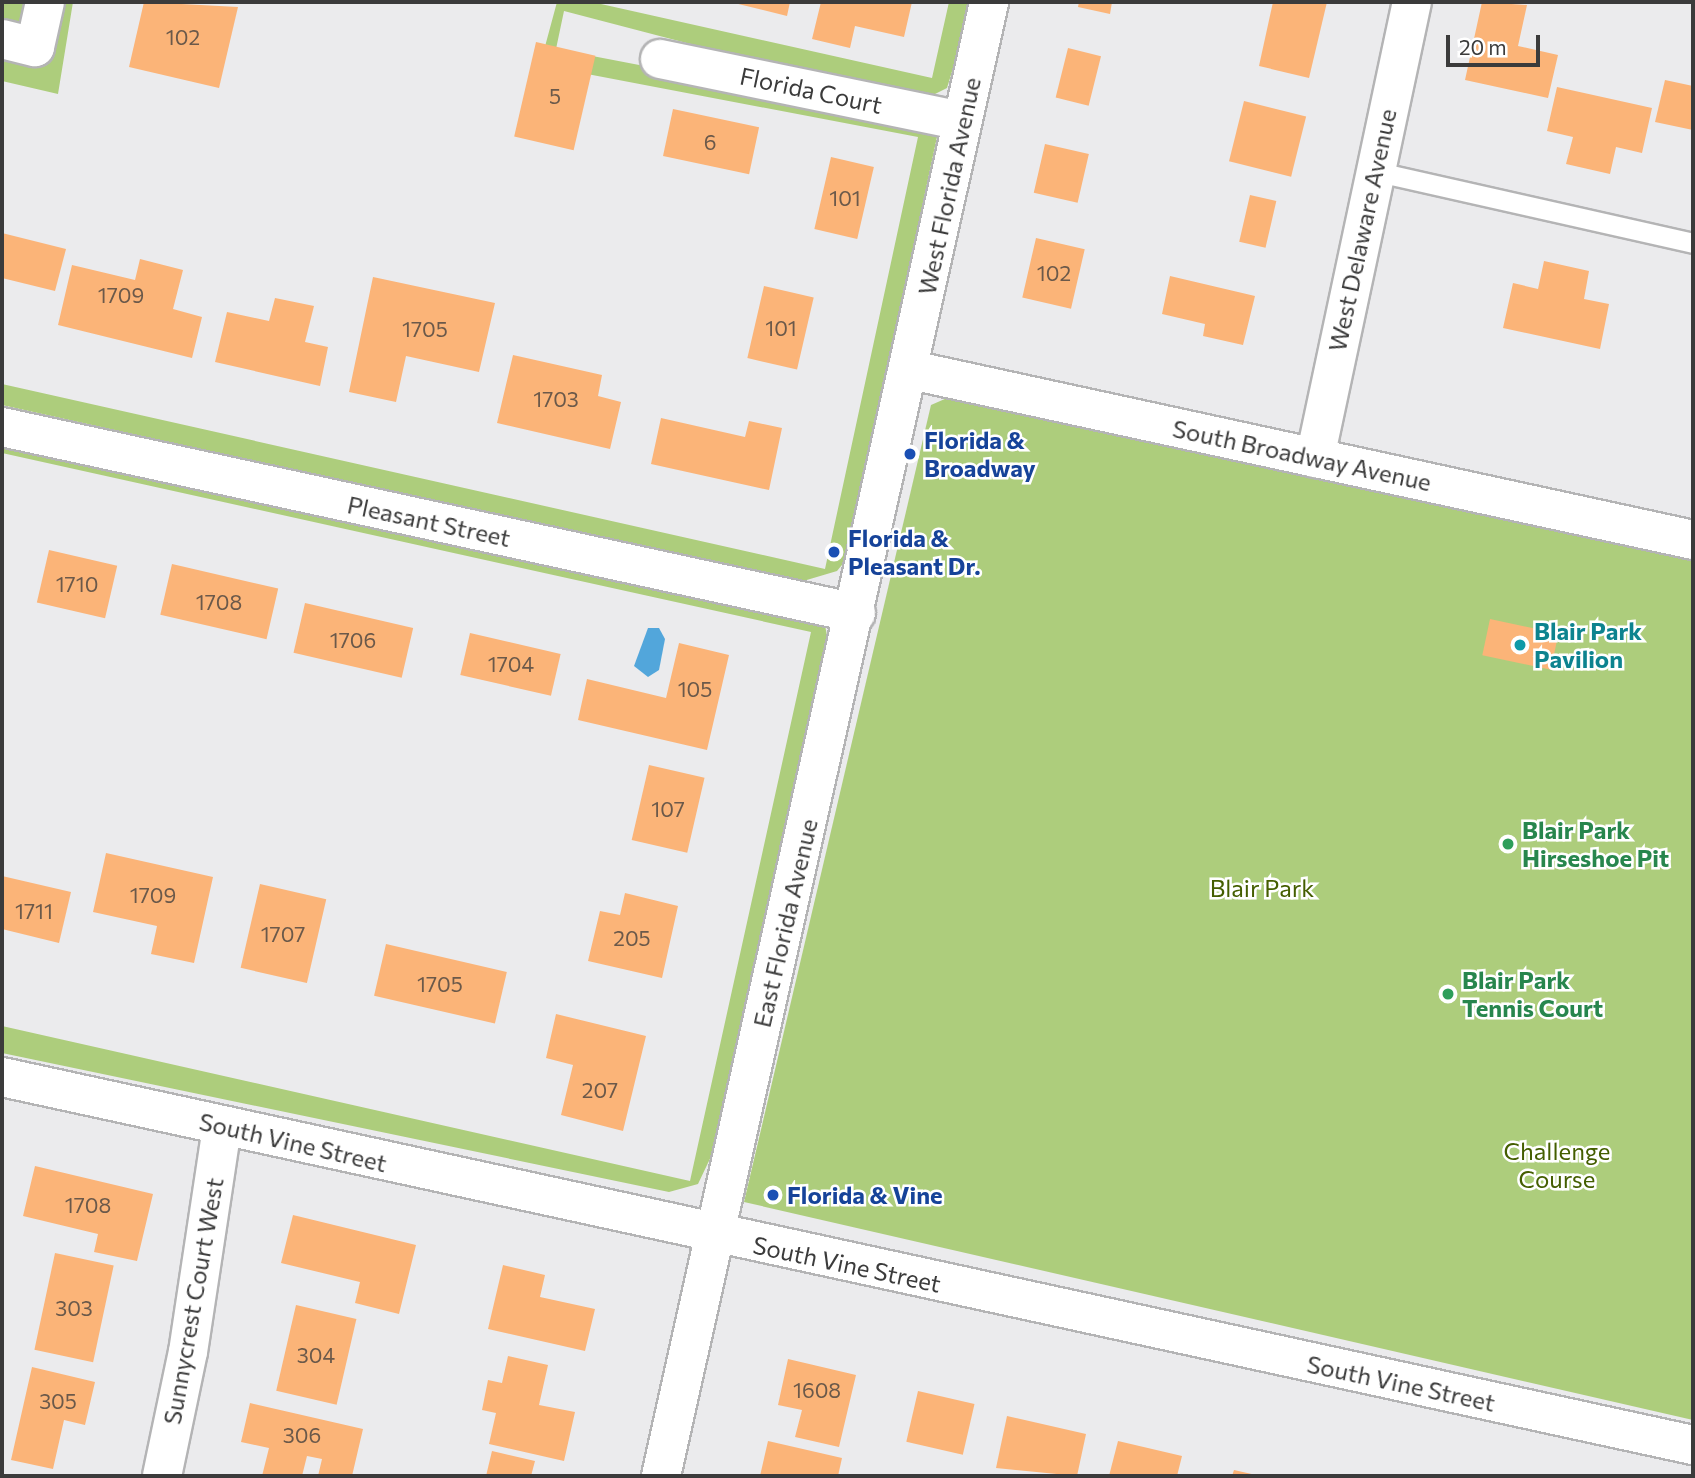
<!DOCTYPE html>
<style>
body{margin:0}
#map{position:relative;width:1695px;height:1478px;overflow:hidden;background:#ebebed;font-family:Commissioner,sans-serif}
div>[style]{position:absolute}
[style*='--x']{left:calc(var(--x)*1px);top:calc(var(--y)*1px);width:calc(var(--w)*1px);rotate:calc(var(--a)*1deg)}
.green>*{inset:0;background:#adcd7c}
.water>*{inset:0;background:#52a6db}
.building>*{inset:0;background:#fbb478;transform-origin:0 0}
.roads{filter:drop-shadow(2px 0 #b4b4b5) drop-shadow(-2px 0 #b4b4b5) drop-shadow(0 2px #b4b4b5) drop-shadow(0 -2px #b4b4b5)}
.lane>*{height:19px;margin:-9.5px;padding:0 9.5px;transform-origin:9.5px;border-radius:9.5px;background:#fff}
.street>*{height:38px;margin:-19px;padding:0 19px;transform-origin:19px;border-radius:19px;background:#fff}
.secondary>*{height:38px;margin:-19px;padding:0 19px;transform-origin:19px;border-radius:19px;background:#fff}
.dots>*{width:19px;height:19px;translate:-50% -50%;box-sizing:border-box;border:4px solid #fff;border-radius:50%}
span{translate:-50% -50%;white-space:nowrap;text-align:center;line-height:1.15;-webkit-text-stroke:5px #fff;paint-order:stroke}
.number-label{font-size:21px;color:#6b594a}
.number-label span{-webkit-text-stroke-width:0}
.street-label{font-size:24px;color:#3b3b3b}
.transit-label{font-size:24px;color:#164399;font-weight:700}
.left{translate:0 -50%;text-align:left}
.culture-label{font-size:24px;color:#0d838f;font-weight:700}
.leisure-label{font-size:24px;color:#27864d;font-weight:700}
.park-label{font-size:24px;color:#445e00}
.frame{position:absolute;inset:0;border:4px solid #3b3b3b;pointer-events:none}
.scale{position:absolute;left:1446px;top:35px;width:94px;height:32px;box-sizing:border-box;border:4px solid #3b3b3b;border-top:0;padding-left:9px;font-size:21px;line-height:24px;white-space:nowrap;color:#3b3b3b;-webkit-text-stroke:5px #fff;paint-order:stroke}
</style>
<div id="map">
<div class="green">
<i style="clip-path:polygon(2px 2px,32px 2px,25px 22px,14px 29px,2px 26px)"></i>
<i style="clip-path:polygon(59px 2px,73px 2px,58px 94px,2px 81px,2px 57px,45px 65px)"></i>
<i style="clip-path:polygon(557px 2px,592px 2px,932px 78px,949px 2px,973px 2px,947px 88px,931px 96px,790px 70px,564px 11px,556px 49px,940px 123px,846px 560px,837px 571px,800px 582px,2px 405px,2px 384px,825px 569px,918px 137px,540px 65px)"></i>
<i style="clip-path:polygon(954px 395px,1693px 554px,1693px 1420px,744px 1202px,931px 405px)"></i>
<i style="clip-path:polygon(2px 438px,824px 620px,828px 641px,717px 1144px,698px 1184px,669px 1192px,2px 1053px,2px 1026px,690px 1181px,811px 632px,2px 453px)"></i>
</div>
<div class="water">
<i style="clip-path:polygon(648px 628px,659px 628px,665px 639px,659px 670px,648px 677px,634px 666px)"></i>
</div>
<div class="building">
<i style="clip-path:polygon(144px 2px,238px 7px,219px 88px,129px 67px)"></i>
<i style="clip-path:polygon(730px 2px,790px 2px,787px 16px)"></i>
<i style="clip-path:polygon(821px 2px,912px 2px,904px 37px,855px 26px,850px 48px,812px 39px)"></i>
<i style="clip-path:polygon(1079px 2px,1112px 2px,1110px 14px,1078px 7px)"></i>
<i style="clip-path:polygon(1273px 2px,1327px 2px,1309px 78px,1259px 66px)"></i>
<i style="clip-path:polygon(1482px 2px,1527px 5px,1518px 46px,1558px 55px,1548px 98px,1465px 80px)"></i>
<i style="left:536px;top:42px;width:61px;height:97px;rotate:13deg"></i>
<i style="left:1068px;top:48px;width:34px;height:51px;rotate:14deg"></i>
<i style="clip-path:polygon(1665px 80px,1693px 86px,1693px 130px,1655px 122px)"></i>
<i style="clip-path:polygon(1557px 87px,1652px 108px,1642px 153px,1616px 147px,1610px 174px,1566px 164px,1573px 137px,1547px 131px)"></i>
<i style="left:1244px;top:101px;width:64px;height:62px;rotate:14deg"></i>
<i style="left:673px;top:109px;width:88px;height:48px;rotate:12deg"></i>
<i style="left:1045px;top:144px;width:45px;height:50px;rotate:13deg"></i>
<i style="left:831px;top:157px;width:44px;height:74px;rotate:13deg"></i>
<i style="left:1250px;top:195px;width:27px;height:48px;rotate:13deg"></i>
<i style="clip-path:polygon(2px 233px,66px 249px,55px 291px,2px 278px)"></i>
<i style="left:1036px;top:238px;width:50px;height:61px;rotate:13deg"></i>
<i style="clip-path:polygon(140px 259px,183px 270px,173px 309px,202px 317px,192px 358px,58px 325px,72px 265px,135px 280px)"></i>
<i style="clip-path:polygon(1544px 261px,1589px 271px,1584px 299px,1609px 304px,1600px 349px,1503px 328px,1513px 283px,1538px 289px)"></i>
<i style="clip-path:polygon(1170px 276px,1255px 296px,1243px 345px,1203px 336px,1205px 324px,1162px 314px)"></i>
<i style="clip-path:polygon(373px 277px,495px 303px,479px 372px,406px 356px,396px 402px,349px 392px)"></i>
<i style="left:764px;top:286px;width:51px;height:74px;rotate:13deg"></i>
<i style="clip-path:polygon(275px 298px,314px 306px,305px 342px,328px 347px,320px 386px,215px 362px,227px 312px,269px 321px)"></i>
<i style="clip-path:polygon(513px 355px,602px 375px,598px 396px,621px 402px,610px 449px,497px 423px)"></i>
<i style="clip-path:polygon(661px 418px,745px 437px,749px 421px,782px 428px,769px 490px,651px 464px)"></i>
<i style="left:49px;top:550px;width:70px;height:54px;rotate:13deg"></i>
<i style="left:172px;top:564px;width:109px;height:52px;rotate:13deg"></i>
<i style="left:305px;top:603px;width:111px;height:51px;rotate:13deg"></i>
<i style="left:1490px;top:619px;width:70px;height:37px;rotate:12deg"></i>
<i style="left:470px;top:633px;width:93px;height:43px;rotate:13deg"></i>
<i style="clip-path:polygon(679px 643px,729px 655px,707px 750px,578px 720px,587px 679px,666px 698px)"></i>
<i style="left:649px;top:765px;width:57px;height:77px;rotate:13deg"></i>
<i style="clip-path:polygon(106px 853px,213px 877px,194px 963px,151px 954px,157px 926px,93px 912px)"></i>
<i style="clip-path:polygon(2px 876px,71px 892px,59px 943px,2px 929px)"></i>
<i style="left:260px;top:884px;width:68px;height:86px;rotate:13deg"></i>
<i style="clip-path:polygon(625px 893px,678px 906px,662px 978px,588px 961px,600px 911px,620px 915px)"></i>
<i style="left:386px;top:944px;width:124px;height:53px;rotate:13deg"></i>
<i style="clip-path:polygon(556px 1014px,646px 1036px,623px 1131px,561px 1115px,573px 1065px,546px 1058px)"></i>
<i style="clip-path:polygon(35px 1166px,153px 1194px,137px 1261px,94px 1252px,98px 1234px,23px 1216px)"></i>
<i style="clip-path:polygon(293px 1215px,416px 1245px,399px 1314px,355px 1303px,360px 1282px,281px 1263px)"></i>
<i style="left:55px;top:1253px;width:60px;height:99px;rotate:12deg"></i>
<i style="clip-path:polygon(503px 1265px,545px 1275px,540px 1297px,595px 1309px,585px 1351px,488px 1329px)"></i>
<i style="left:296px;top:1305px;width:62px;height:88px;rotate:13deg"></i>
<i style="clip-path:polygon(508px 1356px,548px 1365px,539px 1405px,575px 1412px,564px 1461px,489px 1444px,496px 1413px,482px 1410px,488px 1380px,502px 1383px)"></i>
<i style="clip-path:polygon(788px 1359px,856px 1375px,839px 1447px,795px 1437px,802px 1410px,778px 1405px)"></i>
<i style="clip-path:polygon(32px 1367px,95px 1382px,85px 1425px,64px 1420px,53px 1469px,11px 1460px)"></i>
<i style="left:918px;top:1391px;width:58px;height:52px;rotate:13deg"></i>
<i style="clip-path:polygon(250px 1403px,363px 1429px,352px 1476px,318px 1476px,322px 1459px,307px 1456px,302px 1476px,262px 1476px,269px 1448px,241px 1442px)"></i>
<i style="clip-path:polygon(1007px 1416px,1086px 1434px,1077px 1476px,996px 1468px)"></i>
<i style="clip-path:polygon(768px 1441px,842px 1458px,838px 1476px,760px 1476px)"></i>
<i style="clip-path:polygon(1118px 1441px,1182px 1456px,1177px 1476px,1109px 1476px)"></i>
<i style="clip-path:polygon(492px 1451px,535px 1461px,531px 1476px,486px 1476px)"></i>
<i style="clip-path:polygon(1234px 1470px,1256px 1475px,1255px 1476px,1232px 1476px)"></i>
</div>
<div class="roads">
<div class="lane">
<i style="--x:1374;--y:171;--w:327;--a:12.7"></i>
</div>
<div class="street">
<i style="--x:2;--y:39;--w:34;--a:14"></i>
<i style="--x:35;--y:47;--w:46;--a:-77.5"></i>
<i style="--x:660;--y:59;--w:308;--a:11.6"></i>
<i style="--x:911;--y:370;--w:800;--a:12.26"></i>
<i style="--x:2;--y:427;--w:874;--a:12.29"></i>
<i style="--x:1315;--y:458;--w:466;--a:-78"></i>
<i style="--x:162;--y:1476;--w:127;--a:-78.2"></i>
<i style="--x:188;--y:1352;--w:229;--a:-81.4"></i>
</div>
<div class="secondary">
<i style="--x:2;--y:1077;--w:1731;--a:12.28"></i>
<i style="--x:661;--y:1476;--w:1510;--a:-77.45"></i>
</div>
</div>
<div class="dots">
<i style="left:910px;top:454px;background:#1a4fb4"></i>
<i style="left:834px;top:552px;background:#1a4fb4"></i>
<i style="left:1520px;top:645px;background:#0f9aa8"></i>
<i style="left:1508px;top:844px;background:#2e9e5b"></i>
<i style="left:1448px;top:994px;background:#2e9e5b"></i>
<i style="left:773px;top:1195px;background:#1a4fb4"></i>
</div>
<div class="number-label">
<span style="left:183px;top:37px">102</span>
<span style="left:555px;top:96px">5</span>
<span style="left:710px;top:142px">6</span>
<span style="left:845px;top:198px">101</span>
<span style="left:1054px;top:273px">102</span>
<span style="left:121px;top:295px">1709</span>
<span style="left:781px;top:328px">101</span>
<span style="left:425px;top:329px">1705</span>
<span style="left:556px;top:399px">1703</span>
<span style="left:77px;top:584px">1710</span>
<span style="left:219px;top:602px">1708</span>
<span style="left:353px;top:640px">1706</span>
<span style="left:511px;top:664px">1704</span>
<span style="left:695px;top:689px">105</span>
<span style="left:668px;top:809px">107</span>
<span style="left:153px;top:895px">1709</span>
<span style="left:34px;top:911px">1711</span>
<span style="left:283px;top:934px">1707</span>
<span style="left:632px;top:938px">205</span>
<span style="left:440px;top:984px">1705</span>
<span style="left:600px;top:1090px">207</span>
<span style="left:88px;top:1205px">1708</span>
<span style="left:74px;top:1308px">303</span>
<span style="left:316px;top:1355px">304</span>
<span style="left:817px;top:1390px">1608</span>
<span style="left:58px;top:1401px">305</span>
<span style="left:302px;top:1435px">306</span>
</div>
<div class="street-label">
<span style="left:811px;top:90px;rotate:12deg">Florida Court</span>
<span style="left:949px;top:186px;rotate:-78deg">West Florida Avenue</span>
<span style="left:1362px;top:230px;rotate:-78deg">West Delaware Avenue</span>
<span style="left:1302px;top:455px;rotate:12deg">South Broadway Avenue</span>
<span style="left:429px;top:521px;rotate:12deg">Pleasant Street</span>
<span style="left:785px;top:923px;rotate:-77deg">East Florida Avenue</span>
<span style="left:293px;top:1142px;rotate:13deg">South Vine Street</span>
<span style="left:847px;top:1264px;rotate:12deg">South Vine Street</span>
<span style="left:193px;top:1301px;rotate:-80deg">Sunnycrest Court West</span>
<span style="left:1401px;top:1383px;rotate:12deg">South Vine Street</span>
</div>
<div class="transit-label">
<span class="left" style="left:924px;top:454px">Florida &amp;<br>Broadway</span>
<span class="left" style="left:848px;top:552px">Florida &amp;<br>Pleasant Dr.</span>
<span class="left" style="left:787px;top:1195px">Florida &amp; Vine</span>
</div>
<div class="culture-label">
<span class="left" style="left:1534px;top:645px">Blair Park<br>Pavilion</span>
</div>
<div class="leisure-label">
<span class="left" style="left:1522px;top:844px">Blair Park<br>Hirseshoe Pit</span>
<span class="left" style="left:1462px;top:994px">Blair Park<br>Tennis Court</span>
</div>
<div class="park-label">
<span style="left:1262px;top:888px">Blair Park</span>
<span style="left:1557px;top:1165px">Challenge<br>Course</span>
</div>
<div class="frame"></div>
<div class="scale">20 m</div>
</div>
